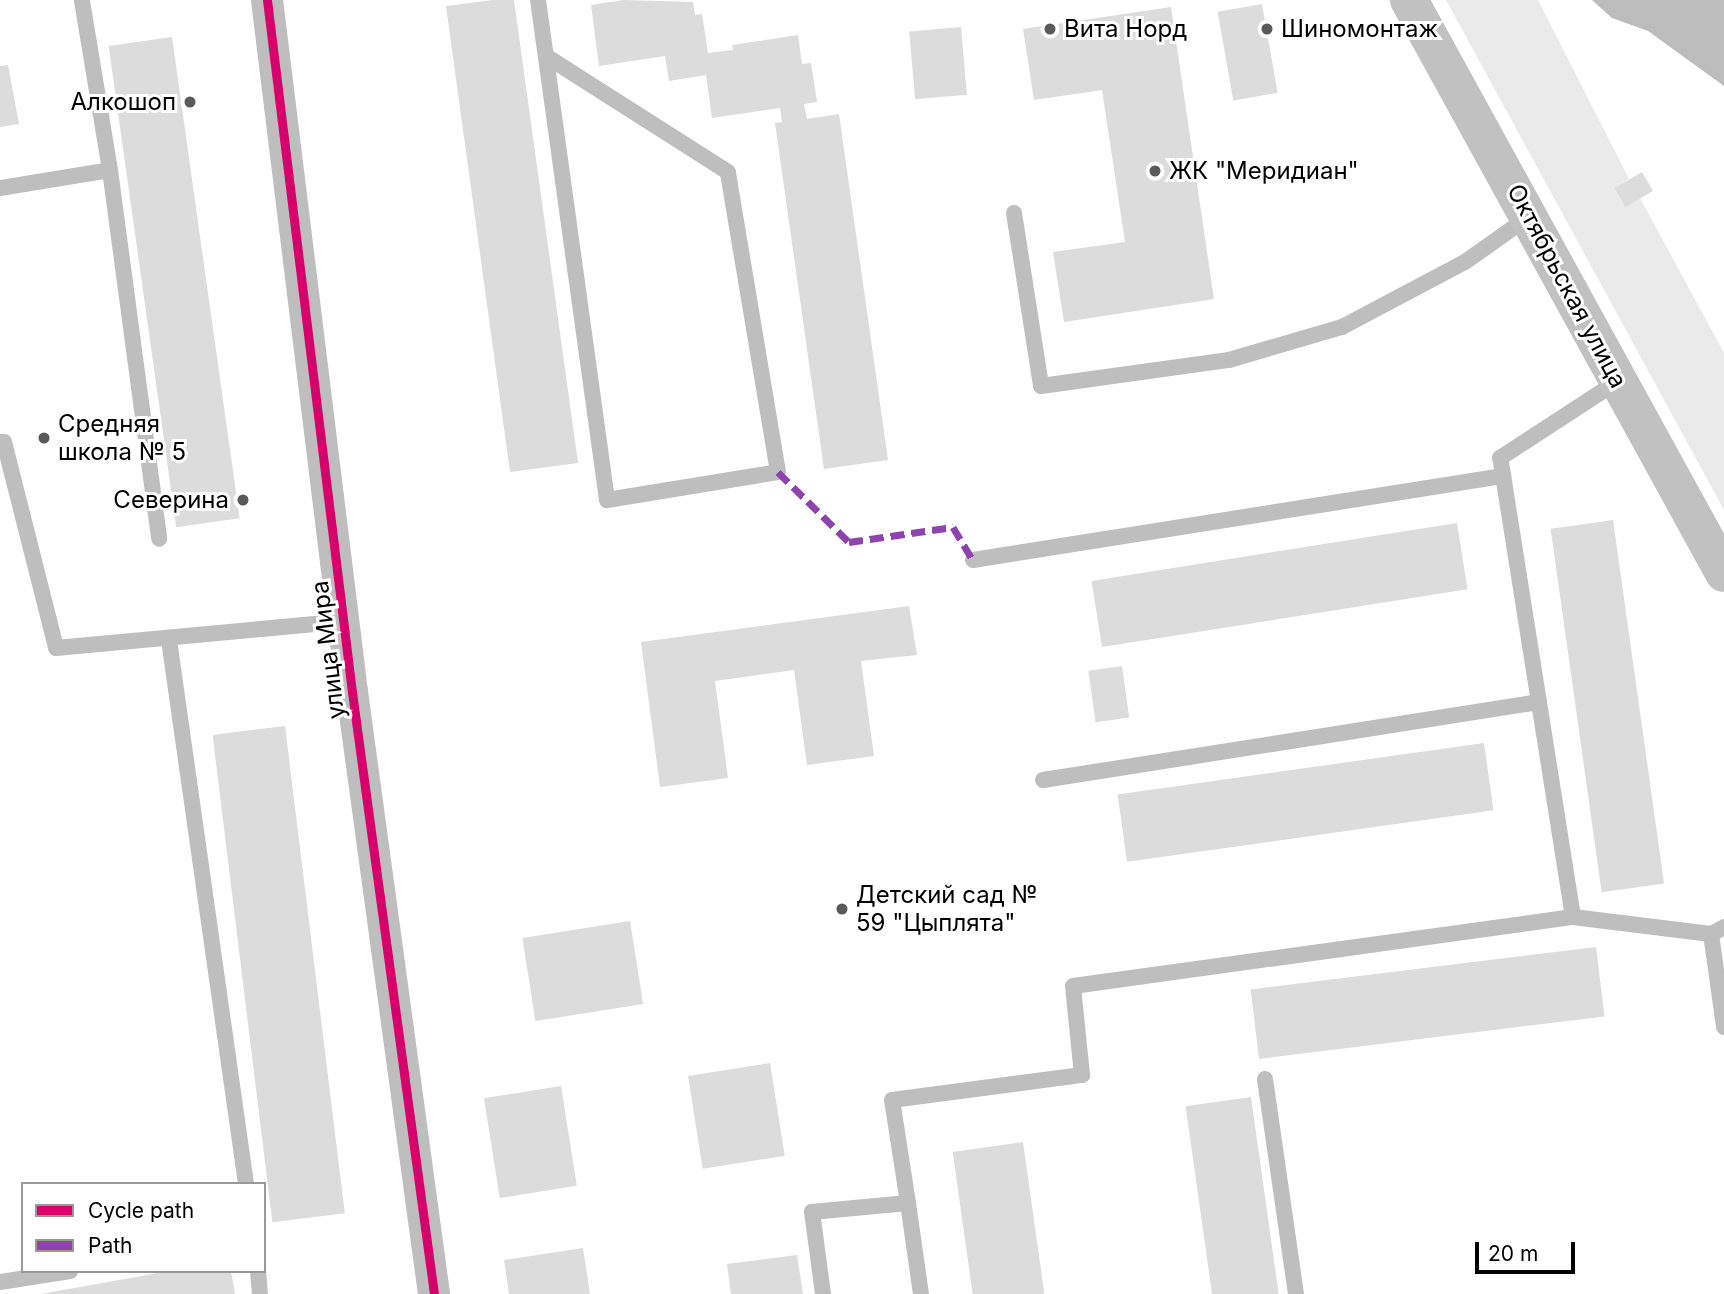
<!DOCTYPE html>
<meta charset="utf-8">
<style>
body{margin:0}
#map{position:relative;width:1724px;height:1294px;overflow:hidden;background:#fff;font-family:Inter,sans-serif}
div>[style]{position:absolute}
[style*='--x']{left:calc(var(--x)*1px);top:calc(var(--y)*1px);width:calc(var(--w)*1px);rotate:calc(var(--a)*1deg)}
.green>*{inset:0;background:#eaeaea}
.water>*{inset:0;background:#bcbcbc}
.building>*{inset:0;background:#dcdcdc;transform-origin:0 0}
.service>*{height:16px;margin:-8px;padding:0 8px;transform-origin:8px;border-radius:8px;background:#bebebe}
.minor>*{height:32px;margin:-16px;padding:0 16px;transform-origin:16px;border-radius:16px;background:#bebebe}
.secondary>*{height:38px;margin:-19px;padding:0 19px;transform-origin:19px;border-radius:19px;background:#c1c1c1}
.quiet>*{height:7px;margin-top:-3.5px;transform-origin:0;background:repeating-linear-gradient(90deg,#8e44ad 0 14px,transparent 0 21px)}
.cycleway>*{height:9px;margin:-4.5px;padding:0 4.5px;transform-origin:4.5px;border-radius:4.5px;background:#d6006c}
.dots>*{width:19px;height:19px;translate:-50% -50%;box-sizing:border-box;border:4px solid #fff;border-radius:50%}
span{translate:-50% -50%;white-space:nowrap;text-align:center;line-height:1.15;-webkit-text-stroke:6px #fff;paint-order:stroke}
.poi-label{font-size:24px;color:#000}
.left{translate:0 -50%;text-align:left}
.right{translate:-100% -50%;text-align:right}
.street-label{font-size:24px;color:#000}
.legend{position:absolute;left:21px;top:1182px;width:245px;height:91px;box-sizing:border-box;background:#fff;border:2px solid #999;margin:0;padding:9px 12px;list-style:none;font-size:21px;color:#000}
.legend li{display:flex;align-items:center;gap:14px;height:35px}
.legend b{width:35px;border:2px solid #999}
.scale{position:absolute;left:1475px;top:1242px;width:100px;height:32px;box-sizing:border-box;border:4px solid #000;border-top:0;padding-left:9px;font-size:21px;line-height:24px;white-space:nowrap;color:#000;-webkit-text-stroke:5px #fff;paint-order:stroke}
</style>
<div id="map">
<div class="green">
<i style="clip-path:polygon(1446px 0,1538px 0,1629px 179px,1614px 188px,1625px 206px,1640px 198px,1724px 353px,1724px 510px)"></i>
</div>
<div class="water">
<i style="clip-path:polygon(1592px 0,1724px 0,1724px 86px,1648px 31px,1612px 18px)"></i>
</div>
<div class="building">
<i style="clip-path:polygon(493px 0,514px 0,578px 463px,510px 472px,446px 6px)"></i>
<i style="clip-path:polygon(624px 0,693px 2px,695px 15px,702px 14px,708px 53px,733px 50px,732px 45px,798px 35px,802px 64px,811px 63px,817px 102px,804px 104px,807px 119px,839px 114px,888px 460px,824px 469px,775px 123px,782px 122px,780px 108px,712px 118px,706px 75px,669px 81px,665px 56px,599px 66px,591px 5px)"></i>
<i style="left:1262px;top:4px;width:90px;height:45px;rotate:80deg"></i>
<i style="clip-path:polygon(1171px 7px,1214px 299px,1064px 322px,1053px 252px,1125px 242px,1102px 90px,1034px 100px,1023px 29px)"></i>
<i style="left:961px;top:27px;width:68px;height:52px;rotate:85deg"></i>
<i style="left:172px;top:37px;width:486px;height:64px;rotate:82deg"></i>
<i style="clip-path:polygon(8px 65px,19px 124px,0 127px,0 66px)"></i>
<i style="left:1642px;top:172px;width:22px;height:32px;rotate:60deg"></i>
<i style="left:1613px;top:520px;width:367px;height:63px;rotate:82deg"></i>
<i style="left:1457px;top:523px;width:67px;height:370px;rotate:81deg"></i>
<i style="clip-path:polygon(909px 606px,917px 655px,861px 661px,874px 756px,807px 765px,794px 670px,715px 681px,728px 778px,660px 787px,641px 642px)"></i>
<i style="left:1122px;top:666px;width:52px;height:34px;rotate:82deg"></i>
<i style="left:285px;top:726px;width:491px;height:73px;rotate:83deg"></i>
<i style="left:1484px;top:743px;width:68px;height:370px;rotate:82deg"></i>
<i style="left:630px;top:921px;width:84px;height:109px;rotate:81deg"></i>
<i style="left:1596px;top:947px;width:70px;height:348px;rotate:83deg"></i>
<i style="left:770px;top:1063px;width:94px;height:83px;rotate:81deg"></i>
<i style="left:561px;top:1086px;width:101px;height:78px;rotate:81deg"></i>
<i style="left:1251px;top:1097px;width:199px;height:66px;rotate:82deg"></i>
<i style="left:1023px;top:1142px;width:153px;height:71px;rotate:82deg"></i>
<i style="clip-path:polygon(583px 1248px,590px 1294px,509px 1294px,504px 1260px)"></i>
<i style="clip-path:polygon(797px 1255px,803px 1294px,731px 1294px,727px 1264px)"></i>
<i style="clip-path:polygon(169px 1271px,231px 1271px,235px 1294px,41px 1294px)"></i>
</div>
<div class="service">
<i style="--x:538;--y:0;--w:505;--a:82.14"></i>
<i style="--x:607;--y:500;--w:173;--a:-9.3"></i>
<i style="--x:778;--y:472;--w:304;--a:-99.5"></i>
<i style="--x:728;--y:172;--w:216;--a:-147.5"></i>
<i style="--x:110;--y:170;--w:372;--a:82.4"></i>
<i style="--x:0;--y:188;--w:111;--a:-9.3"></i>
<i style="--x:110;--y:170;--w:172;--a:-99.4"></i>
<i style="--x:1014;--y:213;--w:175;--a:81.1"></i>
<i style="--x:1041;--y:386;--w:190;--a:-7.9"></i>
<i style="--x:1229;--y:360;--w:118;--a:-16.3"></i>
<i style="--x:1342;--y:327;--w:139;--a:-27.9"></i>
<i style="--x:1465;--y:262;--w:80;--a:-35.3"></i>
<i style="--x:0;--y:442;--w:4;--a:0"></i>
<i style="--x:4;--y:442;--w:212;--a:75.8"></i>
<i style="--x:56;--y:648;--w:290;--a:-5.3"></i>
<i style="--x:973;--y:560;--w:537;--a:-9.01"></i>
<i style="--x:169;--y:640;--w:549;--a:81.94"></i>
<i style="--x:1043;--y:780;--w:502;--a:-8.94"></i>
<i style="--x:1573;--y:917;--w:465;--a:-99"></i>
<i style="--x:1500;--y:458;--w:141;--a:-33.1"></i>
<i style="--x:1711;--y:934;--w:94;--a:82"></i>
<i style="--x:1265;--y:1079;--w:217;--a:81.8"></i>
<i style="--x:908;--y:1203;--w:104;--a:-98.8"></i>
<i style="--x:892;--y:1100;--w:192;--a:-7.5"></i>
<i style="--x:1082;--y:1075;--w:89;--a:-95.8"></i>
<i style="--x:1073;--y:986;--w:505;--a:-7.86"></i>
<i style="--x:1573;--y:917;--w:139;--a:7"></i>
<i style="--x:1711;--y:934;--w:15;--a:-28"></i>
<i style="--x:258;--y:1271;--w:23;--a:85"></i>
<i style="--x:0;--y:1282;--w:71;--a:-8.9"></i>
<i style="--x:823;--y:1294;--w:83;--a:-97.6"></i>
<i style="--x:812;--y:1212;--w:96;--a:-5.4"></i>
<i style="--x:908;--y:1203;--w:92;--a:81.9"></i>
</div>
<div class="minor">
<i style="--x:267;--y:0;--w:697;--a:83"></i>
<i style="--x:352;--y:692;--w:608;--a:82.24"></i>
</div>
<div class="secondary">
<i style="--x:1409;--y:0;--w:654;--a:61.2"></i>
</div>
<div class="quiet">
<i style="--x:778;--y:472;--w:100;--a:44.6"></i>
<i style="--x:849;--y:542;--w:105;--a:-8.2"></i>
<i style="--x:953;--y:527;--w:39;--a:59"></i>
</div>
<div class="cycleway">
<i style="--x:267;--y:0;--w:697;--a:83"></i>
<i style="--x:352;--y:692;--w:608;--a:82.24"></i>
</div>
<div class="dots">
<i style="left:1050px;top:29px;background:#595959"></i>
<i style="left:1267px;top:29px;background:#595959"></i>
<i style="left:190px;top:102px;background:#595959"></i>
<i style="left:1155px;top:171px;background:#595959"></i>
<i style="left:44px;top:438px;background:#595959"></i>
<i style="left:243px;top:500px;background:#595959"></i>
<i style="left:842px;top:909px;background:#595959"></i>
</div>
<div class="poi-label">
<span class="left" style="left:1064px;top:29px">Вита Норд</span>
<span class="left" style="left:1281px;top:29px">Шиномонтаж</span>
<span class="right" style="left:176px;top:102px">Алкошоп</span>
<span class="left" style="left:1169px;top:171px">ЖК "Меридиан"</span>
<span class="left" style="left:58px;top:438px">Средняя<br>школа № 5</span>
<span class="right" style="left:229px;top:500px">Северина</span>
<span class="left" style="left:856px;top:909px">Детский сад №<br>59 "Цыплята"</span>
</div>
<div class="street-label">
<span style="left:1567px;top:286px;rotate:62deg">Октябрьская улица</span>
<span style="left:328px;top:650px;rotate:-97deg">улица Мира</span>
</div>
<ul class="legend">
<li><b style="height:9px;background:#d6006c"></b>Cycle path</li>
<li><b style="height:9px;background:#8e44ad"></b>Path</li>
</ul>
<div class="scale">20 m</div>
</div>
